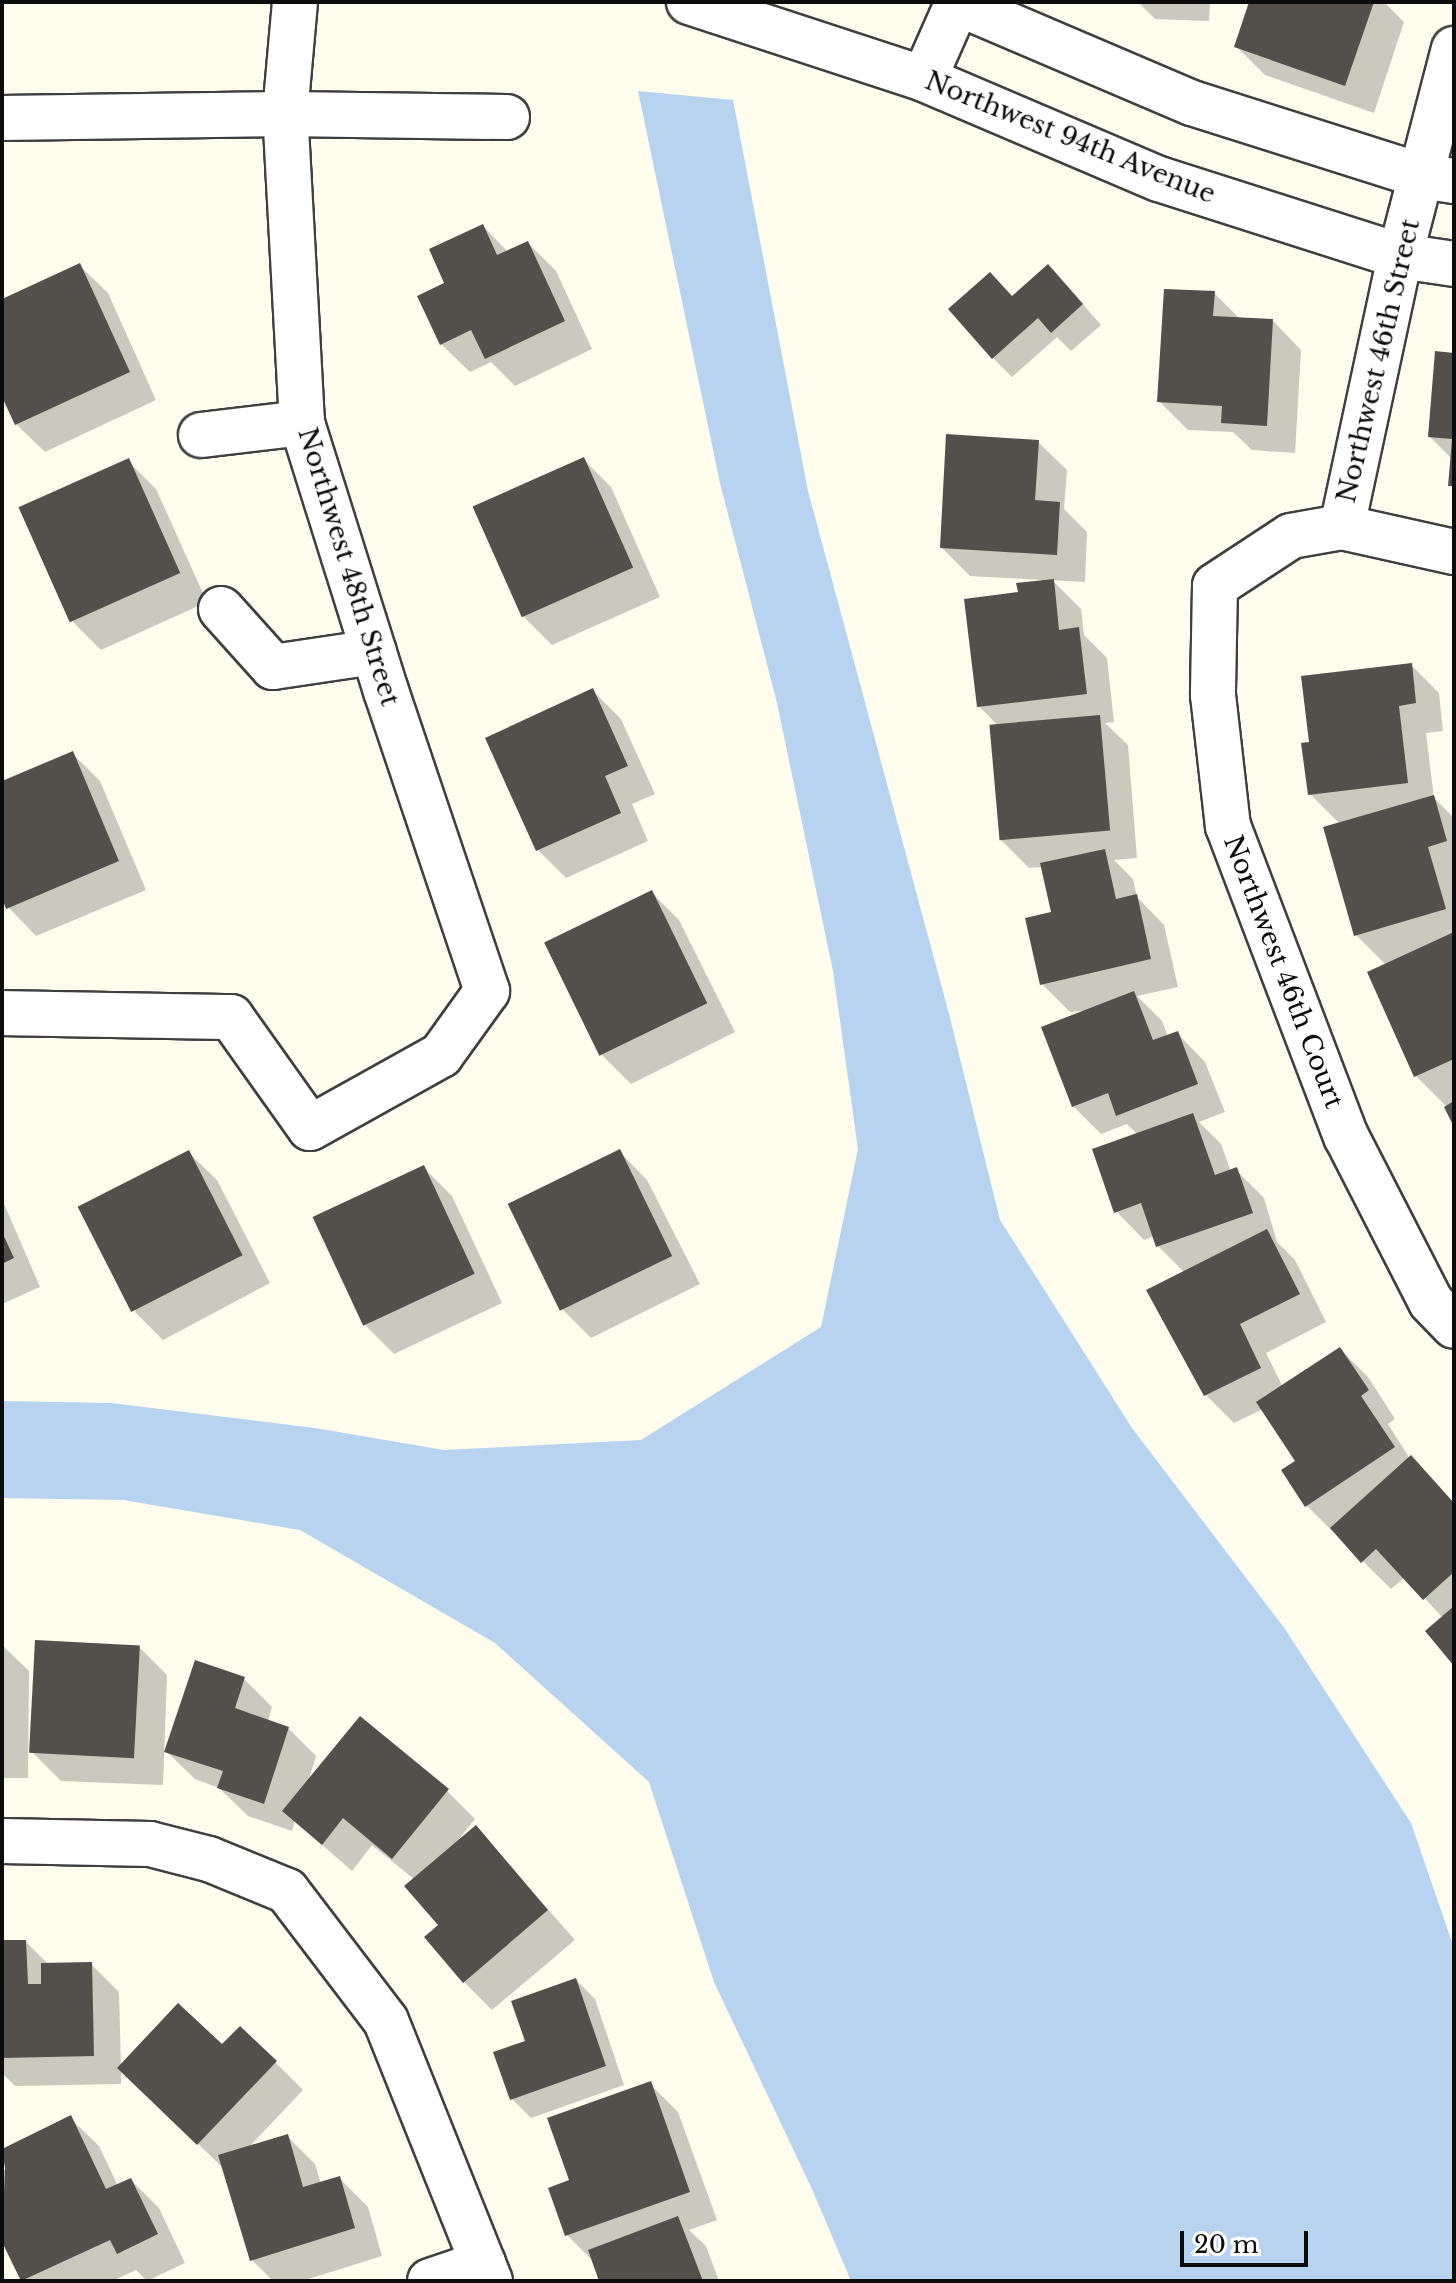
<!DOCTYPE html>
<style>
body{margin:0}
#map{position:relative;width:1456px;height:2283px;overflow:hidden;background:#fdfced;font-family:"Libre Baskerville",serif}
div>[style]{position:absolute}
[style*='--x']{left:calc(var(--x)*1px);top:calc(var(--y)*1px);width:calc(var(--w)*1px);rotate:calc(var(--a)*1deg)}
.water>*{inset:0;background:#b7d3ef}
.shadow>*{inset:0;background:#0003}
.building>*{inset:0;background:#534f4a;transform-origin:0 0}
.roads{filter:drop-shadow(2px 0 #3f3f3f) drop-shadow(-2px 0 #3f3f3f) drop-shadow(0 2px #3f3f3f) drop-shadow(0 -2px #3f3f3f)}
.minor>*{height:44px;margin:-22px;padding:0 22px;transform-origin:22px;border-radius:22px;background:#fff}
span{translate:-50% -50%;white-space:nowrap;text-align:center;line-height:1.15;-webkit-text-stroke:8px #fff;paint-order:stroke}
.street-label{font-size:26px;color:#0c0c0c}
.frame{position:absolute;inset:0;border:4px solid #0c0c0c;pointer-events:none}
.scale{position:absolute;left:1180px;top:2231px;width:128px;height:36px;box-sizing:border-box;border:4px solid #0c0c0c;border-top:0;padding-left:10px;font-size:24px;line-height:28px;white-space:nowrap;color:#0c0c0c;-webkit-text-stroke:6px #fff;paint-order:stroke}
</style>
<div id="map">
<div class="water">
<i style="clip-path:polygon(638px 91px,733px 100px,808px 491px,949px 1014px,1000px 1220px,1132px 1428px,1285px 1629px,1411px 1823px,1454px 1948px,1454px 2281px,851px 2281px,812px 2189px,714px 1982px,649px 1782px,495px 1643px,300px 1530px,123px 1500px,2px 1498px,2px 1401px,111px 1403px,315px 1428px,444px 1450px,641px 1440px,821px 1327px,858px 1149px,833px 971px,777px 703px,720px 483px)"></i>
</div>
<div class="shadow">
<i style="clip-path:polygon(1138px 2px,1210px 2px,1209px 21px,1155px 19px)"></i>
<i style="clip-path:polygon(1251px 2px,1384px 2px,1404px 22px,1374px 113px,1265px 75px,1237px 47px)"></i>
<i style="clip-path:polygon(483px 226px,508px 252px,528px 243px,556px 271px,592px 349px,515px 386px,491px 362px,470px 372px,441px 344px,447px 284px)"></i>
<i style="clip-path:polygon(79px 265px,108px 293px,156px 400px,45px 452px,16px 424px,2px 392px,2px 301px)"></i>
<i style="clip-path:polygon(1067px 286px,1101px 325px,1071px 351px,1057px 337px,1012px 377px,993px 358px)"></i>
<i style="clip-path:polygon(1214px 293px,1240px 319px,1273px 321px,1301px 350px,1295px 453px,1252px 450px,1233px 432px,1188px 430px,1159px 401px)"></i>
<i style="clip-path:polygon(1454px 355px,1454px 489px,1450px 485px,1452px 459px,1430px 437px)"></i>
<i style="clip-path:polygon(1038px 442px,1067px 470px,1064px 509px,1087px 532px,1085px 582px,1052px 580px,1081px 609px,1084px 635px,1107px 658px,1114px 722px,1105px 723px,1128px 745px,1137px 858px,1114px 860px,1133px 879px,1137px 897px,1164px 925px,1178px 987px,1137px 996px,1162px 1021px,1168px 1037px,1177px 1033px,1205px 1062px,1225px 1112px,1199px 1122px,1221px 1144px,1231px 1172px,1236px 1170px,1264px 1198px,1277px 1242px,1295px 1260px,1326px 1322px,1266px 1353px,1283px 1387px,1340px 1349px,1368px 1377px,1395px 1419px,1388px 1424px,1410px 1459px,1454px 1503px,1454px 1663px,1443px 1618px,1405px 1577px,1391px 1589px,1307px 1506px,1297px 1462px,1263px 1409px,1234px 1423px,1206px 1395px,1185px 1273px,1158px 1246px,1154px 1236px,1144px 1240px,1116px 1211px,1138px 1135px,1127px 1124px,1101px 1134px,1073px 1106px,1091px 1010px,1070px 1012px,1042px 984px,1053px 914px,1043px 867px,1029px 868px,1000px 839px,998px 726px,979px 706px,1020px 594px,1042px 580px,970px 576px,942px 548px)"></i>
<i style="clip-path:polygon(583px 459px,611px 487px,660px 597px,552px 645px,524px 617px)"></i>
<i style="clip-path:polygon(128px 461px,156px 489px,207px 602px,101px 650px,73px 622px)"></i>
<i style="clip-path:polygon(1411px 665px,1439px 693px,1443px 731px,1426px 733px,1434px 798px,1454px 818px,1454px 1123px,1445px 1105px,1416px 1076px,1369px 973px,1386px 965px,1356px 935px,1340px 824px,1310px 794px,1311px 744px)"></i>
<i style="clip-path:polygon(593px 691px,621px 719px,655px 794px,632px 804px,648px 841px,566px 878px,538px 850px,487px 739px)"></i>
<i style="clip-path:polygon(72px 753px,100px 781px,146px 890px,36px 936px,8px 907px,2px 893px,2px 783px)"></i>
<i style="clip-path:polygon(651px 892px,679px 920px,735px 1032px,631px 1084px,603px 1056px,547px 946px)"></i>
<i style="clip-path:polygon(619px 1151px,647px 1180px,700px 1284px,591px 1338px,563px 1310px)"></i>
<i style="clip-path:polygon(188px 1152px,217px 1180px,270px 1283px,163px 1340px,135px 1312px)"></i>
<i style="clip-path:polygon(424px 1168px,452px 1196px,502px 1303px,394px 1354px,366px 1326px)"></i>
<i style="clip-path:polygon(2px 1199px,40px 1287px,2px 1304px)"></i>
<i style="clip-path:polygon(2px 1645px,29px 1671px,28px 1778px,2px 1778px)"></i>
<i style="clip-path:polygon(139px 1647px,167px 1675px,163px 1785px,61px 1781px,32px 1752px)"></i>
<i style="clip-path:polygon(244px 1679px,272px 1707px,268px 1721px,288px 1728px,316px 1756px,308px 1782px,447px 1791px,475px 1819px,458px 1840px,476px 1828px,575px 1940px,492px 2010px,464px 1982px,440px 1925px,415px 1880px,372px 1845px,352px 1871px,295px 1821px,292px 1831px,248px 1816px,219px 1788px,195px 1779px,166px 1751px)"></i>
<i style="clip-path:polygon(2px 1942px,26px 1942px,49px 1965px,91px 1964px,119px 1992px,121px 2067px,222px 2047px,275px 2062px,303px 2090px,249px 2147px,287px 2136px,315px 2164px,321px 2184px,339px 2178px,368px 2207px,382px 2256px,302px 2281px,273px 2281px,252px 2260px,225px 2170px,121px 2069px,121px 2084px,15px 2086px,2px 2073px)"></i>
<i style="clip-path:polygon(576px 1980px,595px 1999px,624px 2085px,531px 2118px,512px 2099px)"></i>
<i style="clip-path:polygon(650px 2084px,678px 2112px,717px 2220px,689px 2230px,706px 2246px,719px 2281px,602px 2281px,595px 2263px,567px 2235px,572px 2181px)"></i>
<i style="clip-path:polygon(70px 2118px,99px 2146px,118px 2186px,131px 2180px,159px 2208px,185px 2263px,147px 2281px,136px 2270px,112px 2281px,23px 2281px,2px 2238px,2px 2171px,8px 2169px,2px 2151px)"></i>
</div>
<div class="building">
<i style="clip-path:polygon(1249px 2px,1374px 2px,1345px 86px,1234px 47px)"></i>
<i style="clip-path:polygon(483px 224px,497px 255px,528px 241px,565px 321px,485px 359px,471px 330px,440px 345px,417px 296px,444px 283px,429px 249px)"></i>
<i style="clip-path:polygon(80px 263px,130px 372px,15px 425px,2px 397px,2px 299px)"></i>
<i style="clip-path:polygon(1048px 264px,1083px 304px,1051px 333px,1038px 318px,992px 359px,948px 309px,990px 272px,1012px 296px)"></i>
<i style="clip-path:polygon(1164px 289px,1215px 291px,1213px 316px,1273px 319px,1267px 426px,1221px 423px,1222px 406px,1157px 402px)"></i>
<i style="clip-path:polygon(1435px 351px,1454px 353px,1454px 486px,1448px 486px,1452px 439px,1428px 437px)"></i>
<i style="clip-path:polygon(946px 434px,1039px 440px,1035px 500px,1060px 502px,1057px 555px,940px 548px)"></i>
<i style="left:584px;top:457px;width:121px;height:122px;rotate:66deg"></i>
<i style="left:129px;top:458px;width:126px;height:121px;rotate:66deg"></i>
<i style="clip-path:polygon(1054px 579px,1059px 630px,1079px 627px,1087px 694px,977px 707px,964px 599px,1018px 592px,1016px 583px)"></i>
<i style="clip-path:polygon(1412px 663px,1416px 703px,1399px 706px,1408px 783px,1308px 795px,1301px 743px,1309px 742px,1301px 676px)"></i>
<i style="clip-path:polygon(593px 688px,628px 766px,605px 776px,621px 813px,536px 851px,485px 738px)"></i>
<i style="left:1100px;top:715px;width:116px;height:111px;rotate:85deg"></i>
<i style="clip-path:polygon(73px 751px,119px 861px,6px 909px,2px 898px,2px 781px)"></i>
<i style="clip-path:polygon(1434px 795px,1447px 841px,1428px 847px,1446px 909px,1354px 936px,1323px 827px)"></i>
<i style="clip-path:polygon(1105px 849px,1116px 899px,1137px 894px,1151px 959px,1040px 985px,1025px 918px,1051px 912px,1040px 863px)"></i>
<i style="left:652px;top:890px;width:126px;height:120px;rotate:64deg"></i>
<i style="clip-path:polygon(1454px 932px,1454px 1059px,1414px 1077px,1367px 972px)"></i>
<i style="clip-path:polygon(1134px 991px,1153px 1040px,1178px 1031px,1198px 1084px,1116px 1116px,1108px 1093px,1072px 1107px,1041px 1027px)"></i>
<i style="clip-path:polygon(1454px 1101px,1454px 1127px,1444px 1107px)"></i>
<i style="clip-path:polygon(1193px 1113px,1215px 1175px,1237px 1167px,1253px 1213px,1156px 1247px,1141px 1203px,1114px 1213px,1092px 1149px)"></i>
<i style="left:620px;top:1149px;width:119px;height:125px;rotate:64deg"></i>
<i style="left:189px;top:1150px;width:118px;height:125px;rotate:63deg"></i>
<i style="left:424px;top:1165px;width:120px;height:123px;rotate:65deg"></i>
<i style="clip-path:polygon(1267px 1229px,1300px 1294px,1240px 1324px,1261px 1368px,1204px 1396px,1146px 1290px)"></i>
<i style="clip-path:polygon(2px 1232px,14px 1258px,2px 1264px)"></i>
<i style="clip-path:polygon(1340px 1347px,1369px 1390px,1361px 1396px,1395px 1447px,1305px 1507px,1281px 1470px,1295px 1461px,1256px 1402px)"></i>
<i style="clip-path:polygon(1411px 1455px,1454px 1503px,1454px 1572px,1423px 1600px,1376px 1549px,1361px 1563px,1330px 1528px)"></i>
<i style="clip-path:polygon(1454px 1606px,1454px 1666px,1425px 1631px)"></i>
<i style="left:35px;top:1640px;width:105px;height:113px;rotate:3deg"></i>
<i style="clip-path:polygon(195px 1660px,245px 1677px,235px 1708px,289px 1727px,264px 1804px,217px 1788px,223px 1771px,164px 1752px)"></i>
<i style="clip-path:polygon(360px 1716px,449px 1789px,392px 1859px,343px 1818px,322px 1845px,282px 1811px)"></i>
<i style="clip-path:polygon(476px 1825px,548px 1910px,463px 1983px,424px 1937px,438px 1925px,404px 1886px)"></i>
<i style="clip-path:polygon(2px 1940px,26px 1940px,28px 1984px,41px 1984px,41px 1963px,92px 1962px,94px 2056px,2px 2058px)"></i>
<i style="clip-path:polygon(576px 1978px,606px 2066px,510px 2100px,493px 2052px,525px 2041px,511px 2001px)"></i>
<i style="clip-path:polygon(178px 2003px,222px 2044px,240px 2026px,277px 2061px,197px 2145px,117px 2068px)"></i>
<i style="clip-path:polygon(651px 2081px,690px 2192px,565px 2236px,548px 2188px,569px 2180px,547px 2118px)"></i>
<i style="clip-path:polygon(71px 2115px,106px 2189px,131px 2178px,158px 2234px,117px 2254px,110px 2240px,21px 2281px,2px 2242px,5px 2168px,2px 2149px)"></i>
<i style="clip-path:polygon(288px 2134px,303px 2187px,340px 2176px,355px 2228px,250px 2261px,218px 2155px)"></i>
<i style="clip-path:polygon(678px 2216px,703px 2281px,599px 2281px,588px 2250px)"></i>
</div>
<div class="roads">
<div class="minor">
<i style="--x:689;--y:2;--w:247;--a:18.1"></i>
<i style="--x:924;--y:79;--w:255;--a:23.1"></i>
<i style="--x:1159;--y:179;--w:253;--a:17.7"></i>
<i style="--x:1400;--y:256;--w:55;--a:8.4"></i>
<i style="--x:955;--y:2;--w:258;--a:23.1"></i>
<i style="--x:1192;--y:103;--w:241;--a:17.6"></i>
<i style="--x:1422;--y:176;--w:32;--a:9"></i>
<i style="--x:924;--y:79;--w:84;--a:-66.2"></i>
<i style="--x:2;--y:118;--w:283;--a:-0.8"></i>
<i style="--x:285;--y:114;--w:222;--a:0.8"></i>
<i style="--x:201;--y:435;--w:102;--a:-6.8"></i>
<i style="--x:1342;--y:527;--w:277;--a:-77.9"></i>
<i style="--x:1400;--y:256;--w:214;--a:-75.4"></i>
<i style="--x:1454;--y:552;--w:115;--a:-167.4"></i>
<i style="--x:1342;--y:527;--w:52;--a:170"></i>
<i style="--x:1291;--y:536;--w:91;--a:146.7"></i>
<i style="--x:1215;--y:586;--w:109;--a:91.1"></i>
<i style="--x:1213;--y:695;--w:132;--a:83.5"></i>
<i style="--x:1228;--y:826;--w:332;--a:69.2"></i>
<i style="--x:1346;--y:1136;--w:186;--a:62.9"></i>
<i style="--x:1431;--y:1302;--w:33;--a:46"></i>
<i style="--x:221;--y:609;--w:78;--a:48.1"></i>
<i style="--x:273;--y:667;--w:102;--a:-8.4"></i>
<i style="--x:2;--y:1013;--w:229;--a:1"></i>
<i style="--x:231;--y:1017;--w:136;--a:54.6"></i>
<i style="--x:310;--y:1128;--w:150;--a:-29.1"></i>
<i style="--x:441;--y:1055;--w:79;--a:-54.3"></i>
<i style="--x:487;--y:991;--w:317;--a:-108.6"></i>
<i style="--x:386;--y:691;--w:281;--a:-107.4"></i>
<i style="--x:302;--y:423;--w:309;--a:-93.1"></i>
<i style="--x:285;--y:114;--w:112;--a:-84.9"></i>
<i style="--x:2;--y:1841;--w:148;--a:1.2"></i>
<i style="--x:150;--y:1844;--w:61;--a:14.3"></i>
<i style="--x:209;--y:1859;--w:84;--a:22.3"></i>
<i style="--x:287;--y:1891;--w:163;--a:52.7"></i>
<i style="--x:386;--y:2021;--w:280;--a:68.2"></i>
<i style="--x:430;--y:2281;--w:56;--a:-18.8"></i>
</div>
</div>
<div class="street-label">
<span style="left:1070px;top:138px;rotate:22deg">Northwest 94th Avenue</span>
<span style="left:1379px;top:361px;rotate:-77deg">Northwest 46th Street</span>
<span style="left:348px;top:567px;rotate:73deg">Northwest 48th Street</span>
<span style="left:1283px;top:972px;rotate:69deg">Northwest 46th Court</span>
</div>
<div class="frame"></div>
<div class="scale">20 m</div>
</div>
